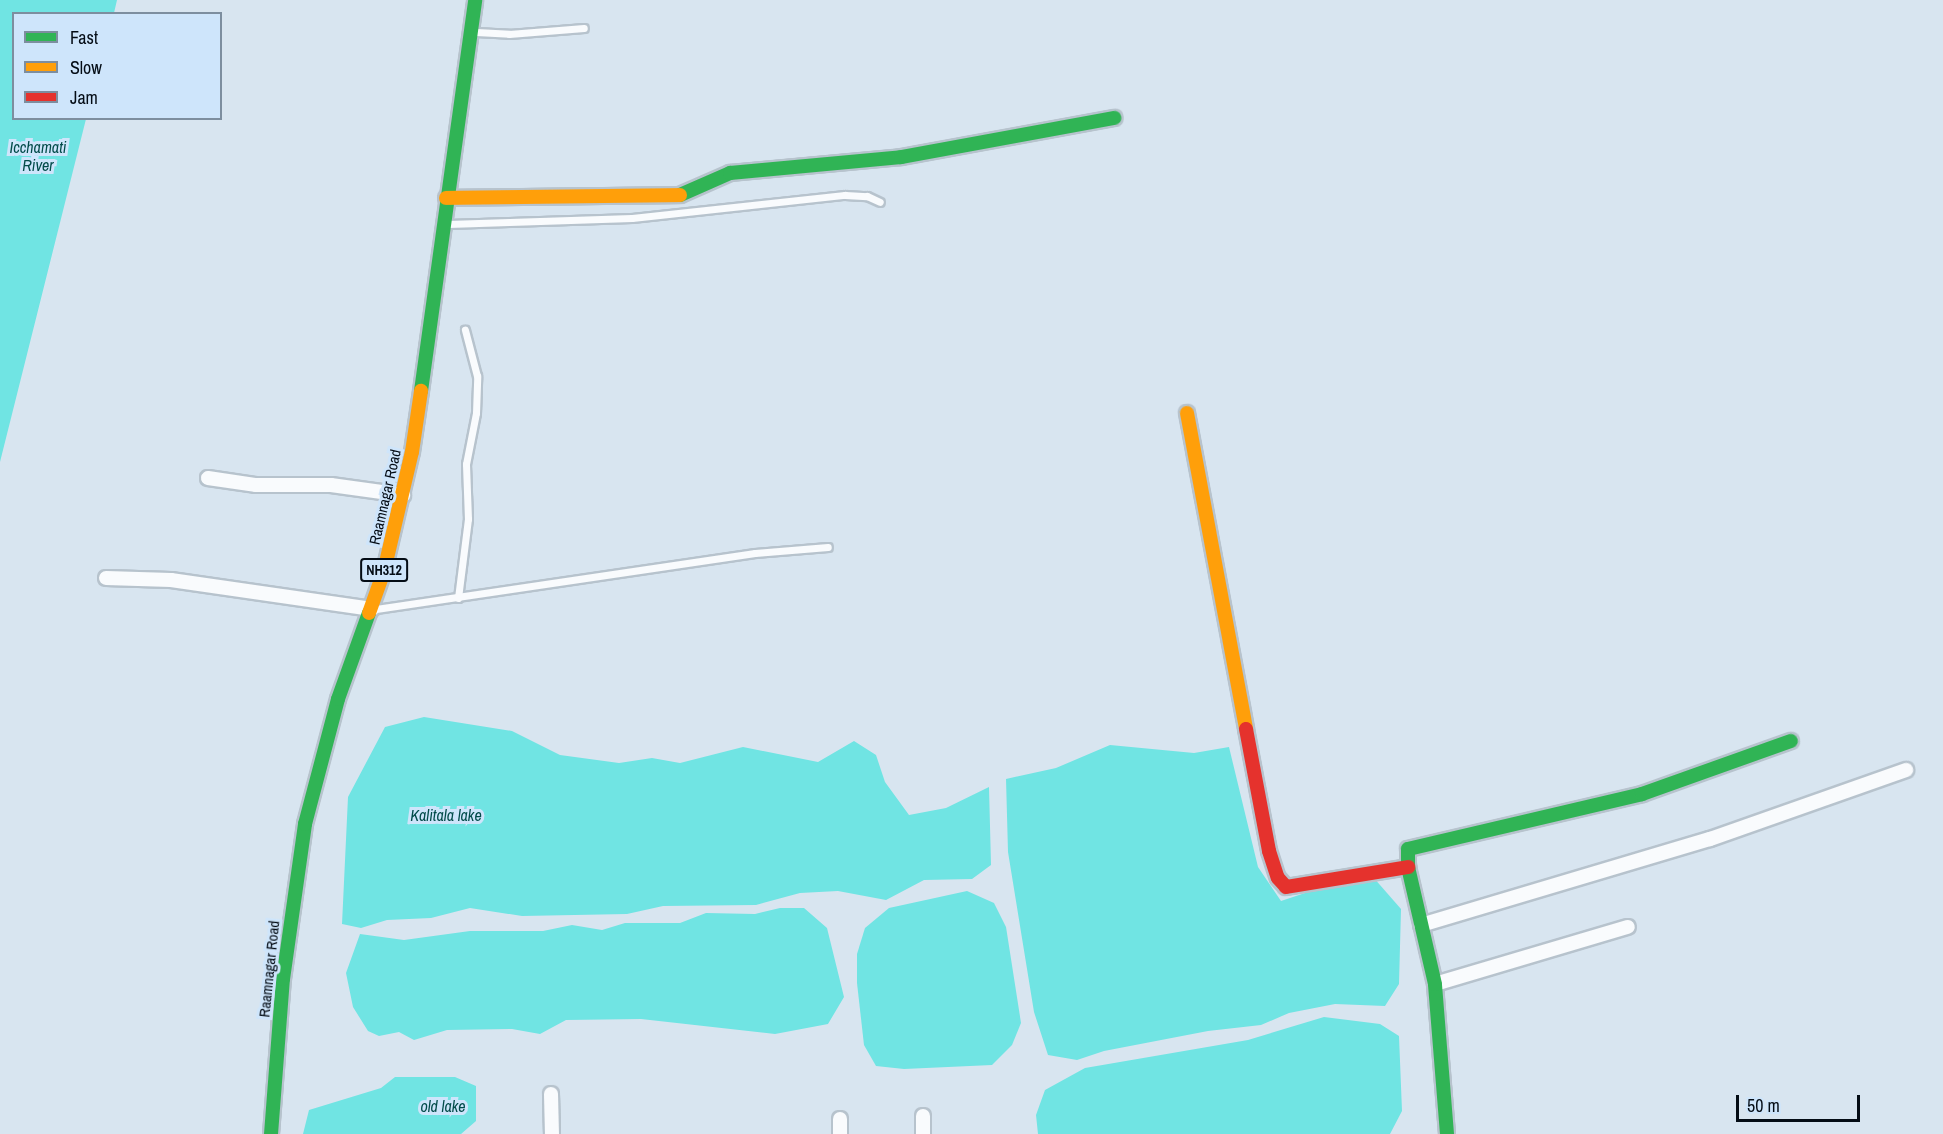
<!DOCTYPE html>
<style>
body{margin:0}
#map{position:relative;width:1943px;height:1134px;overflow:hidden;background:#d8e5f0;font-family:"Archivo Narrow",sans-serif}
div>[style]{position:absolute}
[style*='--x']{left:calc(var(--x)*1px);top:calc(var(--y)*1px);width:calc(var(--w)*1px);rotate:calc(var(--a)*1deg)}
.water>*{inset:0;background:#70e4e3}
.roads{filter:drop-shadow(2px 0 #b7c3cd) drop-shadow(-2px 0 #b7c3cd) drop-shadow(0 2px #b7c3cd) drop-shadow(0 -2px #b7c3cd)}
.lane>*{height:7px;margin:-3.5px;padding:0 3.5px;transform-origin:3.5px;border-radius:3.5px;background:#f9fbfd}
.street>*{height:14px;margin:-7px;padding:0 7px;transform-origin:7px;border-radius:7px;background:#f9fbfd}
.fast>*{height:14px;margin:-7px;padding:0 7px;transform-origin:7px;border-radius:7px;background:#30b455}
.slow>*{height:14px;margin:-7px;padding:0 7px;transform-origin:7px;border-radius:7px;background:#ff9f0a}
.jam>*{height:14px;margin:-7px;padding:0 7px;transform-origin:7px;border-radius:7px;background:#e5322d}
span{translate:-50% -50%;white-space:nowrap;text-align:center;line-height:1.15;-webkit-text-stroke:6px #cee5fb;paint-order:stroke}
.shield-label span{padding:2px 4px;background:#cee5fb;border:2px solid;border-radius:4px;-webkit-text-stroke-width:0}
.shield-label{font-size:14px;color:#040c15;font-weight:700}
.street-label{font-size:15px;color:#040c15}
.water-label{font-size:16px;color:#024b49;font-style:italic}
.legend{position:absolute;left:12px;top:12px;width:210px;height:108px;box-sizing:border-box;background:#cee5fb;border:2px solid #7d8e9f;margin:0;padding:8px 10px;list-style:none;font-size:18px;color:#040c15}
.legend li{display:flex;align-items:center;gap:12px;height:30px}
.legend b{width:30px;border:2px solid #7d8e9f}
.scale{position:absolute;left:1736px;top:1095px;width:124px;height:27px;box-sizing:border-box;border:3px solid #040c15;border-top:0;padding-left:8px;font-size:18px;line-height:21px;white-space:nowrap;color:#040c15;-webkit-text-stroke:4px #cee5fb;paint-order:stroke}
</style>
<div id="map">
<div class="water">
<i style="clip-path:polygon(0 0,117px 0,114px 13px,14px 14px,14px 118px,86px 119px,0 462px)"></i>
<i style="clip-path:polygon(424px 717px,512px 731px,560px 755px,619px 763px,652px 758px,680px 763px,743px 747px,818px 762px,854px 741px,876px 755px,885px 782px,909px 815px,946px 808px,989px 787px,991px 865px,972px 879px,924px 880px,886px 900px,838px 891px,800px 893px,756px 905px,663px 906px,627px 914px,522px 916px,470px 908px,431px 918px,387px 920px,361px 928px,342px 924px,348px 797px,385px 727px)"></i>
<i style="clip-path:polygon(1110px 745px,1194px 753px,1229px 747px,1258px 867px,1281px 901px,1329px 885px,1373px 877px,1401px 909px,1399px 984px,1385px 1006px,1335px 1004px,1289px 1013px,1261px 1025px,1208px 1031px,1104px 1051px,1077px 1060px,1048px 1055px,1034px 1012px,1008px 852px,1006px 779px,1056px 768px)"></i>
<i style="clip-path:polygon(967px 891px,994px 903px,1006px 927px,1021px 1023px,1012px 1045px,992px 1065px,904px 1069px,876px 1066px,864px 1045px,857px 983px,857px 954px,865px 928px,889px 908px)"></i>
<i style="clip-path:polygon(780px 908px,804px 908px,827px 928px,844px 997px,828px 1024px,775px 1034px,641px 1019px,566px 1020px,540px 1034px,512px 1029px,447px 1030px,414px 1040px,399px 1032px,379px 1036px,368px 1031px,353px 1007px,346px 973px,360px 934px,404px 940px,470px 931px,543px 931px,572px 925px,602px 930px,625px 923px,680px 923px,706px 913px,755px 914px)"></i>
<i style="clip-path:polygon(1324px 1017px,1380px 1024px,1399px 1036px,1402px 1111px,1390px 1134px,1038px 1134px,1036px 1115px,1045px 1090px,1085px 1068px,1248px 1040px)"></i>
<i style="clip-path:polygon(395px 1077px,455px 1077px,476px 1086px,476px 1121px,461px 1134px,303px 1134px,309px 1110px,381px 1088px)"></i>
</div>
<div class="roads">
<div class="lane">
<i style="--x:476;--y:32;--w:33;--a:3"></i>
<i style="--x:509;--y:34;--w:75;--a:-4.6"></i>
<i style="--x:448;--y:224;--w:184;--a:-1.9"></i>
<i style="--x:632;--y:218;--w:214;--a:-6.2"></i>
<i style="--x:845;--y:195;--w:22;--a:3"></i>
<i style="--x:867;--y:196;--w:14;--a:25"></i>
<i style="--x:458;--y:598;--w:80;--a:-82.8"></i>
<i style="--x:468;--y:519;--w:55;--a:-92.1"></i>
<i style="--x:466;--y:464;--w:52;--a:-78.9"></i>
<i style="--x:476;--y:413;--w:37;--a:-88"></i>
<i style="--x:477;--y:376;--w:48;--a:-104.6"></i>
<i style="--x:376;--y:609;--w:383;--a:-8.4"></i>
<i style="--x:755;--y:553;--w:73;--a:-4.7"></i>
</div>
<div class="street">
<i style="--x:208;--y:478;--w:49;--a:8.3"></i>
<i style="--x:256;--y:485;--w:75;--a:0"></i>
<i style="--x:331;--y:485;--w:73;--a:7.9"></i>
<i style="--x:106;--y:578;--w:65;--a:1.8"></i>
<i style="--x:171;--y:580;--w:203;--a:8.2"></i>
<i style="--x:1421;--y:925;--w:302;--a:-16.6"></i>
<i style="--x:1710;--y:839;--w:208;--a:-19.4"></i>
<i style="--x:1435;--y:984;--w:201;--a:-16.5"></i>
<i style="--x:551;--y:1094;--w:40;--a:88.6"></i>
<i style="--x:923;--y:1116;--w:18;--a:90"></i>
<i style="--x:840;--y:1119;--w:15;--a:90"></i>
</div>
<div class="fast">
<i style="--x:680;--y:195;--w:55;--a:-23.7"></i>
<i style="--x:730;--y:173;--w:172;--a:-5.3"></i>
<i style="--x:901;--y:157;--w:217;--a:-10.4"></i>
<i style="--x:421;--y:391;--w:395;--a:-82.1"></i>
<i style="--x:271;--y:1134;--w:155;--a:-85.6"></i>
<i style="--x:283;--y:979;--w:157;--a:-81.9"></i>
<i style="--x:305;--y:824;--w:129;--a:-75.2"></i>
<i style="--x:338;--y:699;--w:91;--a:-70.2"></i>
<i style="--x:1447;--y:1134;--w:150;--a:-94.6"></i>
<i style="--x:1435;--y:984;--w:120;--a:-103"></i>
<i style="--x:1408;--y:867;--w:18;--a:-90"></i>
<i style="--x:1408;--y:849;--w:240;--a:-13.2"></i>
<i style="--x:1642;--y:794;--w:158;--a:-19.6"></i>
</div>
<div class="slow">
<i style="--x:446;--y:198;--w:234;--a:-0.7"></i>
<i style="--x:1187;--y:413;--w:321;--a:79.4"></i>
<i style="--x:369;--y:613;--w:45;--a:-70.3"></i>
<i style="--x:384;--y:571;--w:122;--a:-76.8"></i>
<i style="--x:412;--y:452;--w:62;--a:-81.6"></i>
</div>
<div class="jam">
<i style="--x:1246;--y:729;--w:124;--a:79.3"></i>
<i style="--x:1269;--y:851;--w:28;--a:72"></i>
<i style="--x:1278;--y:878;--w:12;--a:48"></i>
<i style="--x:1286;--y:887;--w:124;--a:-9.3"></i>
</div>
</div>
<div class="shield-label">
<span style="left:384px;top:570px">NH312</span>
</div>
<div class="street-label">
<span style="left:385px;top:497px;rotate:-77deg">Raamnagar Road</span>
<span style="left:269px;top:969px;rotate:-84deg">Raamnagar Road</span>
</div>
<div class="water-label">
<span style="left:38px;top:156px">Icchamati<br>River</span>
<span style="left:446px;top:815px">Kalitala lake</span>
<span style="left:443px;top:1106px">old lake</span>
</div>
<ul class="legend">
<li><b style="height:8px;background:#30b455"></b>Fast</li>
<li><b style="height:8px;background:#ff9f0a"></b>Slow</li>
<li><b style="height:8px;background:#e5322d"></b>Jam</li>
</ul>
<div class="scale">50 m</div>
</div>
